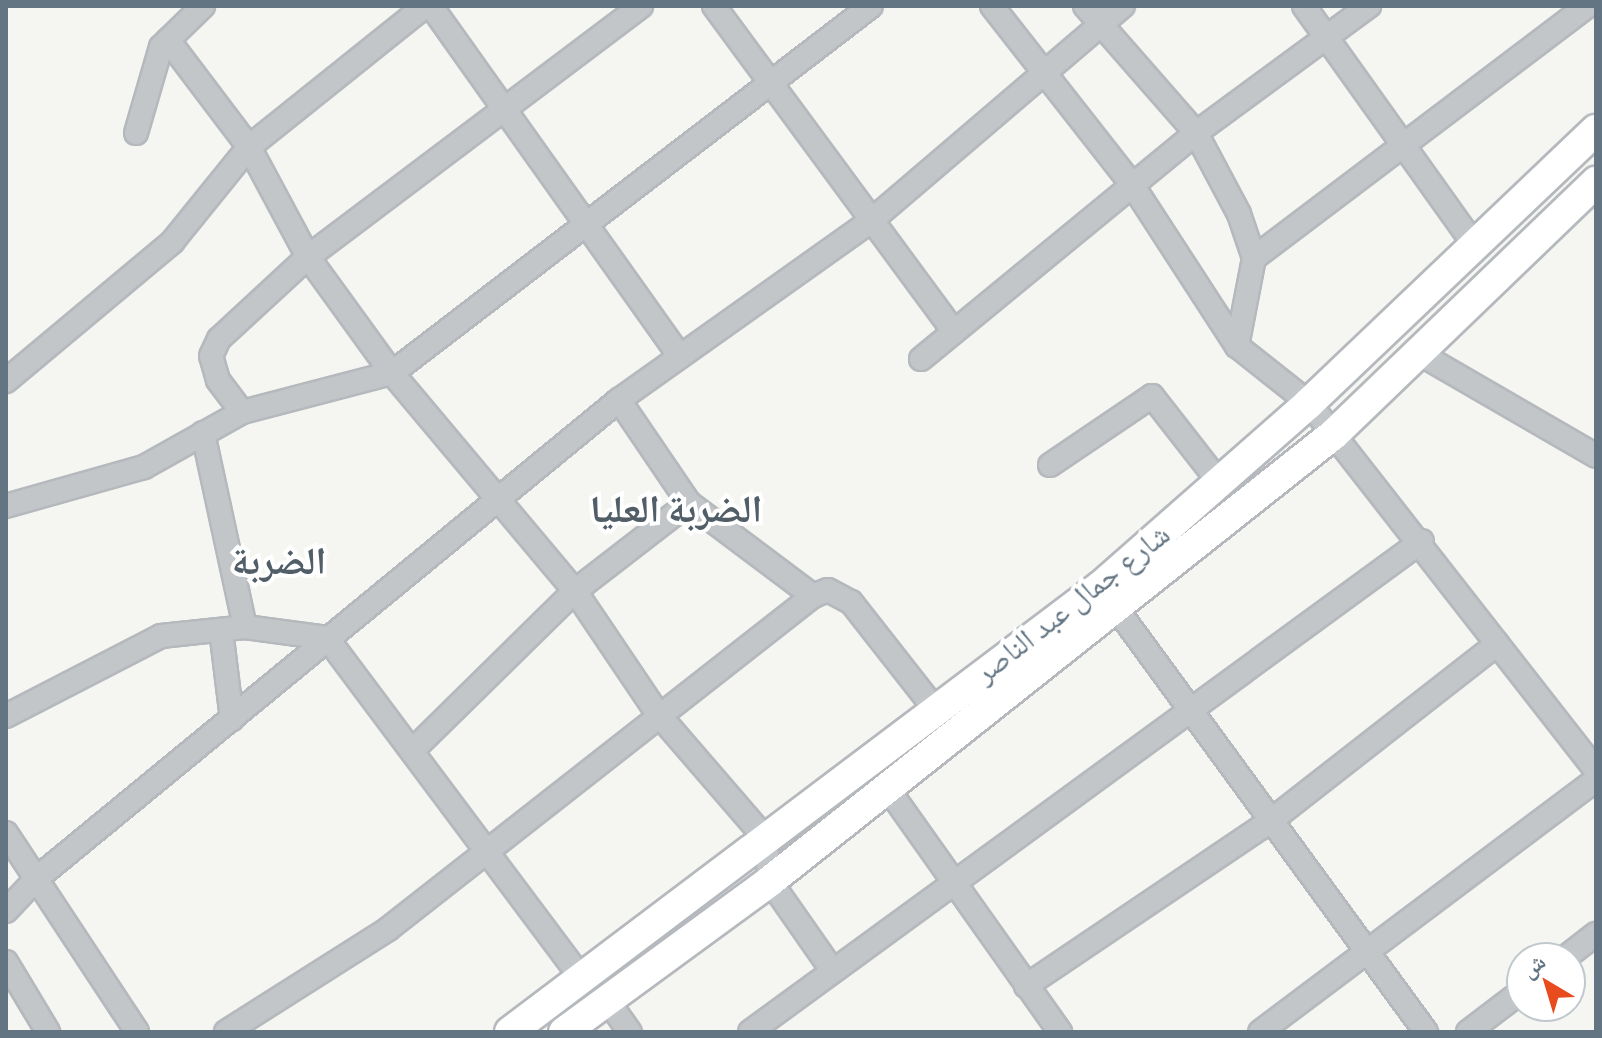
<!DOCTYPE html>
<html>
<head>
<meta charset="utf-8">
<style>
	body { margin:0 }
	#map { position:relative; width:1602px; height:1038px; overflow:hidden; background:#f5f5f1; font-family:"Exo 2","Noto Naskh Arabic",sans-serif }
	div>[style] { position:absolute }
	.roads { filter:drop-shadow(2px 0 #b5b9bd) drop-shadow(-2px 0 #b5b9bd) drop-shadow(0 2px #b5b9bd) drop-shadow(0 -2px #b5b9bd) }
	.minor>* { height:22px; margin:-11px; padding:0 11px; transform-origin:11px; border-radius:11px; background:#c2c6c9 }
	.major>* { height:30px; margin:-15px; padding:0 15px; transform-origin:15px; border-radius:15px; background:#fff }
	span { translate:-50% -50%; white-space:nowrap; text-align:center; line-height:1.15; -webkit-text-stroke:8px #fff; paint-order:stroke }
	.street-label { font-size:30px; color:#637583 }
	.district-label { font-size:38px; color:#515e68; font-weight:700 }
	.frame { position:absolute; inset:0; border:8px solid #637583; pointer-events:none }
	.north { position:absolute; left:1506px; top:942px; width:80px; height:80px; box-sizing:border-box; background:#fff; border:2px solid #c1c8cd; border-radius:50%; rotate:322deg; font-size:22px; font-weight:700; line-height:32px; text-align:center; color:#637583 }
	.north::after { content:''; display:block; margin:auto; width:28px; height:36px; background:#e74b1e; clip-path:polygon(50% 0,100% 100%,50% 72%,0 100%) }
</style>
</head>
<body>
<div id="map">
	<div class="roads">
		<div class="minor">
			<i style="left:431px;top:6px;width:428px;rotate:54.6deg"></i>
			<i style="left:714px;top:6px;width:404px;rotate:53.6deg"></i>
			<i style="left:992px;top:6px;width:229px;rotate:51.9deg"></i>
			<i style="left:1133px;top:186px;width:191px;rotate:57deg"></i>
			<i style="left:1237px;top:346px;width:92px;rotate:38.4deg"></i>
			<i style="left:1309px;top:403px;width:467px;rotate:52deg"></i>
			<i style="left:1085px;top:6px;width:169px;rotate:48.8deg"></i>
			<i style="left:1196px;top:133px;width:92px;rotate:62deg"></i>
			<i style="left:1239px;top:214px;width:46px;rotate:71.2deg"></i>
			<i style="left:1254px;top:258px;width:90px;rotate:100.9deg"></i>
			<i style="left:1304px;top:6px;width:291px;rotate:54.5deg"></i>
			<i style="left:168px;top:40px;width:134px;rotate:52.9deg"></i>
			<i style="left:249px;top:147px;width:125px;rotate:61.8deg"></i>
			<i style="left:308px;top:257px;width:143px;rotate:54.1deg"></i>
			<i style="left:392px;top:373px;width:285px;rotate:50deg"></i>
			<i style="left:575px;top:591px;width:148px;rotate:56deg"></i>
			<i style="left:658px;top:714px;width:164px;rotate:49.2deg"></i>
			<i style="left:765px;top:838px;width:43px;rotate:83.4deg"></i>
			<i style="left:770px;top:881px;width:105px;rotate:55.1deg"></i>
			<i style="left:136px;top:133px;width:90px;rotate:-73.8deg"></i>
			<i style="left:161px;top:47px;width:59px;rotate:-44.3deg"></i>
			<i style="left:1254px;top:258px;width:418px;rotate:-37.1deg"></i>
			<i style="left:1415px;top:351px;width:209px;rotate:30.1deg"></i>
			<i style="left:921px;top:359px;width:356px;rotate:-39.4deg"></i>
			<i style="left:1196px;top:133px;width:215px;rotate:-36.3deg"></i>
			<i style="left:6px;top:381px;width:217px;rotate:-39.9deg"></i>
			<i style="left:172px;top:242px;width:122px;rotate:-51deg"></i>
			<i style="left:249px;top:147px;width:226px;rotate:-38.7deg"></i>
			<i style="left:619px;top:400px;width:125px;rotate:55.8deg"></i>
			<i style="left:689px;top:503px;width:155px;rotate:36.9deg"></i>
			<i style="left:242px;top:412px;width:40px;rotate:-127deg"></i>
			<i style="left:218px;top:380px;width:25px;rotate:-106deg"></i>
			<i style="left:211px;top:356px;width:19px;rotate:-65deg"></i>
			<i style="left:219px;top:339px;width:121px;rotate:-42.7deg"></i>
			<i style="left:308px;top:257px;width:417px;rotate:-37deg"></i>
			<i style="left:203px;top:433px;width:198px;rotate:77.8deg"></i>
			<i style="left:1050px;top:465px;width:123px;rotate:-34.1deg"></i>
			<i style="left:1152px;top:396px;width:110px;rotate:52deg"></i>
			<i style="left:6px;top:506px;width:143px;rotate:-15.8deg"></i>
			<i style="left:144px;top:467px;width:112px;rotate:-29.3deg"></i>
			<i style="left:242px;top:412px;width:155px;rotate:-14.6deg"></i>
			<i style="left:392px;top:373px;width:603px;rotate:-37.46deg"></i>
			<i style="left:1116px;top:608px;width:525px;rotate:53.83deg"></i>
			<i style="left:221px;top:630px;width:90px;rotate:83deg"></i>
			<i style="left:6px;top:716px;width:174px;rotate:-27.3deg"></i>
			<i style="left:161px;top:636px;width:84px;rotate:-6.1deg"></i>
			<i style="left:245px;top:627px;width:83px;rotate:7.6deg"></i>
			<i style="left:327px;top:638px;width:429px;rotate:53.2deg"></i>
			<i style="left:412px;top:751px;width:228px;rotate:-44.5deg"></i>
			<i style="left:575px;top:591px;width:144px;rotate:-37.7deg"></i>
			<i style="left:888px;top:789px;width:298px;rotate:54.7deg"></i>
			<i style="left:6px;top:833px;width:238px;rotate:56.6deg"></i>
			<i style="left:6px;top:911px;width:44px;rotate:-46.8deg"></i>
			<i style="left:36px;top:879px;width:755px;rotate:-39.41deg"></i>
			<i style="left:619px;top:400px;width:310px;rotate:-35.4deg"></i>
			<i style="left:872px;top:220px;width:330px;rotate:-40.5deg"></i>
			<i style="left:1565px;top:958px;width:39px;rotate:-38deg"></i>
			<i style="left:6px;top:962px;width:82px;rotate:59deg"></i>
			<i style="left:1026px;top:986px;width:292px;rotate:-34deg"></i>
			<i style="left:1268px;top:823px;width:291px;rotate:-38deg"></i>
			<i style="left:608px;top:1001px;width:38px;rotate:55deg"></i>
			<i style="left:226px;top:1032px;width:192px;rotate:-32.4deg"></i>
			<i style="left:388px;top:929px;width:540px;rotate:-38.08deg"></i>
			<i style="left:813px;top:596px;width:16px;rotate:-22deg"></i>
			<i style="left:828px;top:590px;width:26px;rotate:28deg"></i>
			<i style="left:851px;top:602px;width:135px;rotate:51.9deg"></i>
			<i style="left:750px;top:1032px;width:832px;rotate:-36.15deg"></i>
			<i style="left:1260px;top:1032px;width:420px;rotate:-36.9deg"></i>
			<i style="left:1468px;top:1032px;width:68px;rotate:-37.2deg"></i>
		</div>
		<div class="major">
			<i style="left:510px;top:1032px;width:740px;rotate:-37.04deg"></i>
			<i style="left:1101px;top:586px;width:277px;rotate:-41.3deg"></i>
			<i style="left:1309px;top:403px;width:396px;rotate:-43.6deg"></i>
			<i style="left:564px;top:1032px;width:255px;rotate:-36.2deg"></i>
			<i style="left:770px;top:881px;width:720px;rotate:-38.4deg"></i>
			<i style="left:1334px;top:434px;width:364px;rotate:-43.9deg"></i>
		</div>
	</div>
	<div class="street-label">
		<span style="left:1071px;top:602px;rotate:-38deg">شارع جمال عبد الناصر</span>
	</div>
	<div class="district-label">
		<span style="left:676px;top:508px">الضربة العليا</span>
		<span style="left:279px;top:560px">الضربة</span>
	</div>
	<div class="frame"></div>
	<div class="north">ش</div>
</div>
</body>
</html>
